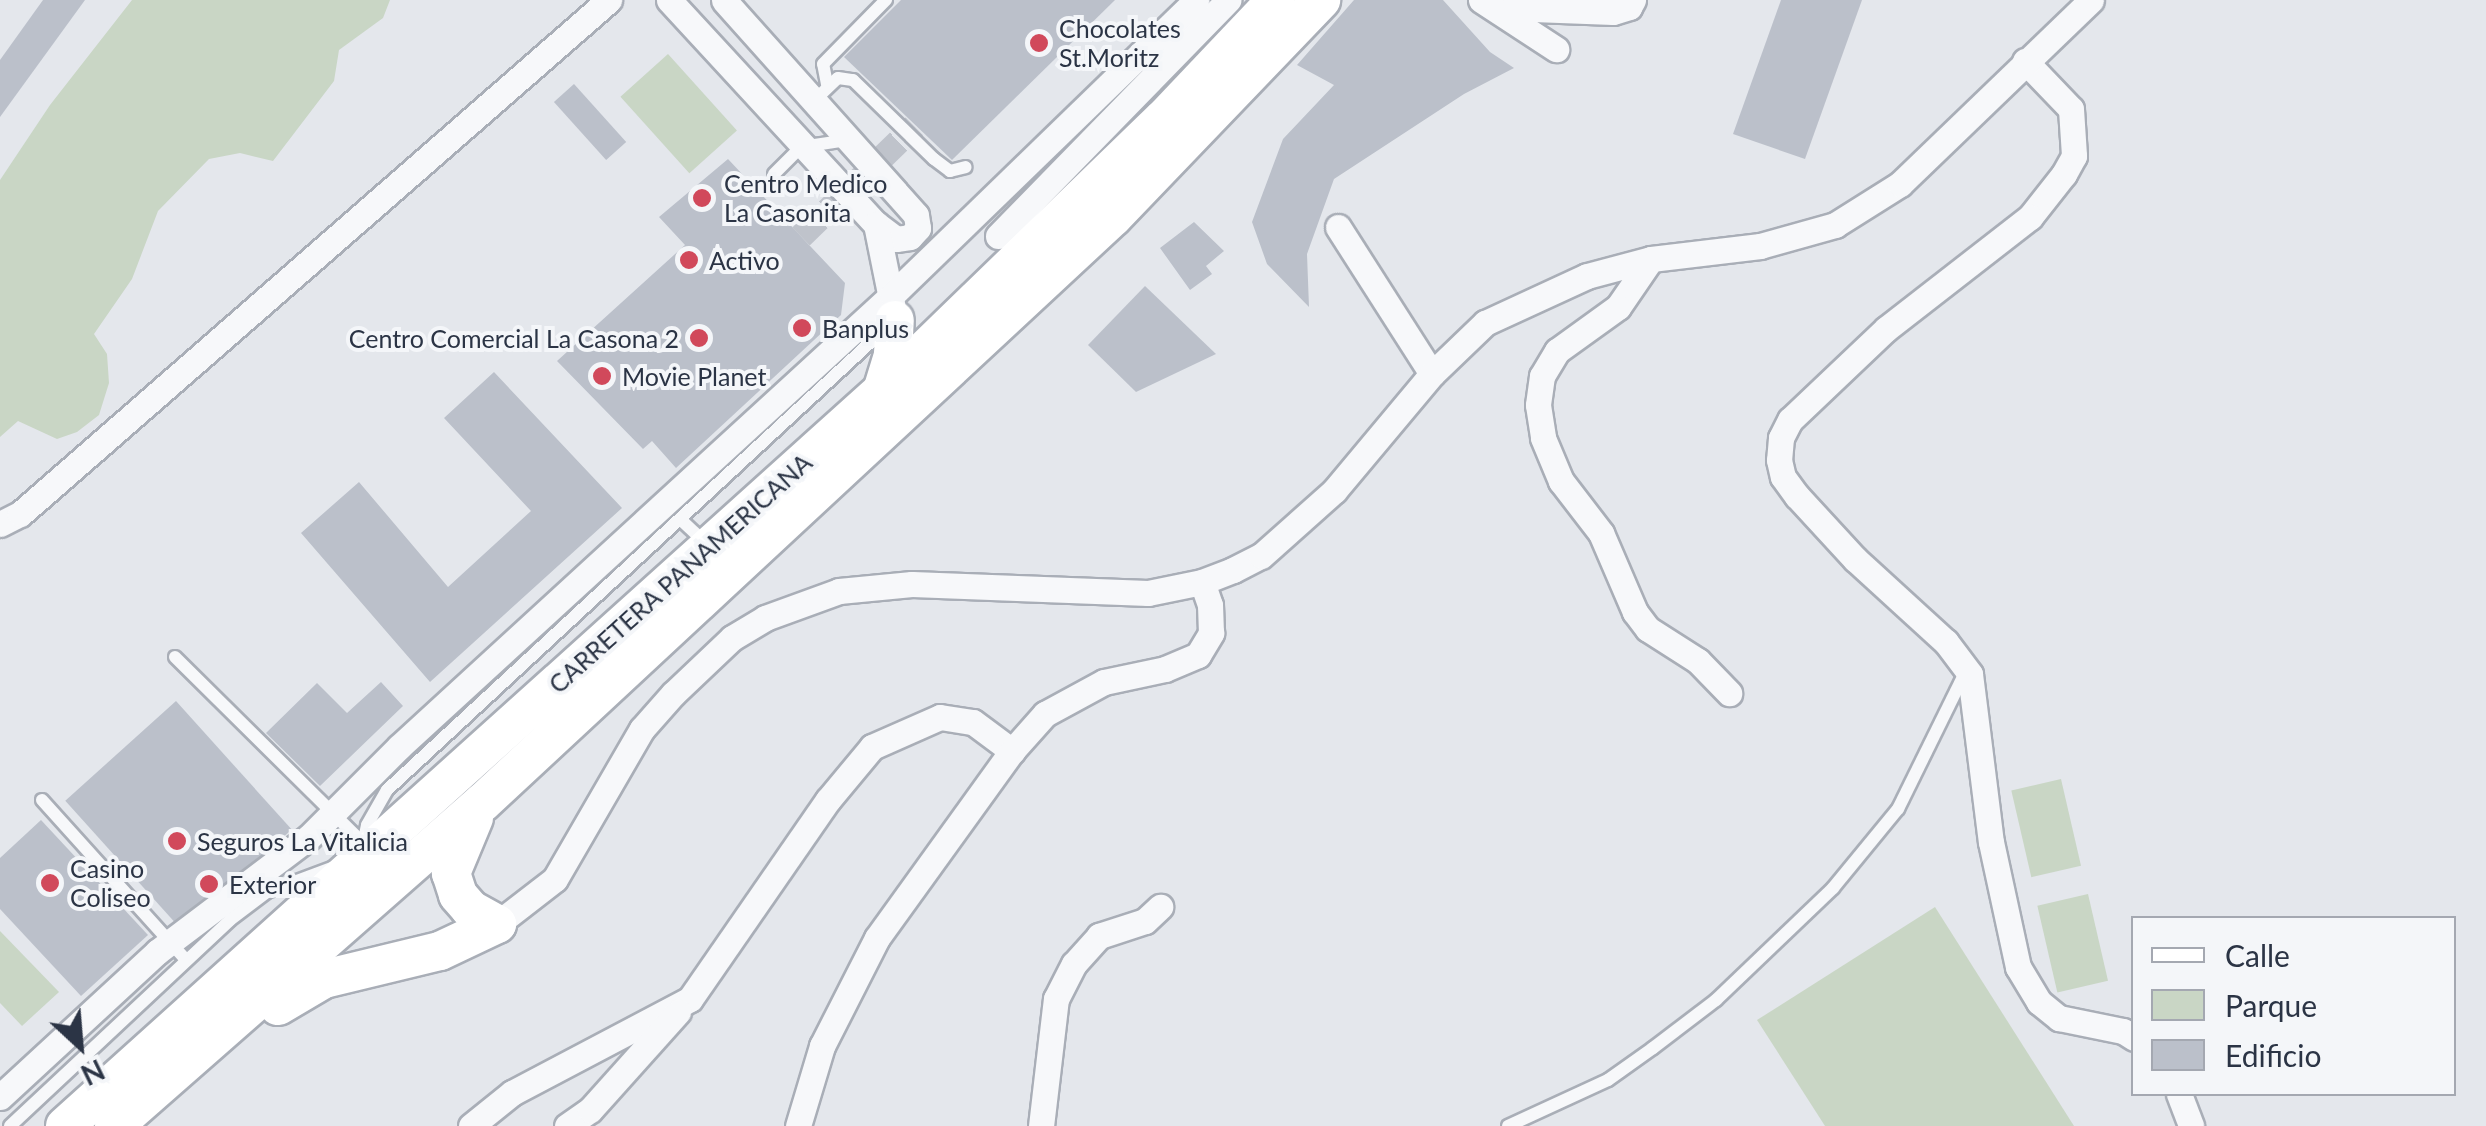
<!DOCTYPE html>
<html>
<head>
<meta charset="utf-8">
<style>
	body { margin:0 }
	#map { position:relative; width:2486px; height:1126px; overflow:hidden; background:#e4e7ec; font-family:Lato,sans-serif }
	div>[style] { position:absolute }
	.green>* { inset:0; background:#c9d6c5; transform-origin:0 0 }
	.building>* { inset:0; background:#bbc0ca; transform-origin:0 0 }
	.street-tunnel>* { height:25px; margin-top:-12.5px; transform-origin:0; background:repeating-linear-gradient(90deg,#bfc3cb 0 25px,transparent 0 37px) }
	.roads { filter:drop-shadow(2px 0 #a9aeb7) drop-shadow(-2px 0 #a9aeb7) drop-shadow(0 2px #a9aeb7) drop-shadow(0 -2px #a9aeb7) }
	.lane>* { height:12px; margin:-6px; padding:0 6px; transform-origin:6px; border-radius:6px; background:#f7f8fa }
	.street>* { height:25px; margin:-12.5px; padding:0 12.5px; transform-origin:12.5px; border-radius:12.5px; background:#f7f8fa }
	.primary>* { height:38px; margin:-19px; padding:0 19px; transform-origin:19px; border-radius:19px; background:#fff }
	.dots>* { width:28px; height:28px; translate:-50% -50%; box-sizing:border-box; border:5px solid #f4f6f9; border-radius:50% }
	span { translate:-50% -50%; white-space:nowrap; text-align:center; line-height:1.15; -webkit-text-stroke:8px #f4f6f9; paint-order:stroke }
	.poi-label { font-size:25px; color:#2b3445 }
	.left { translate:0 -50%; text-align:left }
	.right { translate:-100% -50%; text-align:right }
	.street-label { font-size:25px; color:#2b3445 }
	.legend { position:absolute; left:2131px; top:916px; width:325px; height:180px; box-sizing:border-box; background:#f4f6f9; border:2px solid #a4a8b1; margin:0; padding:12px 18px; list-style:none; font-size:30px; color:#2b3445 }
	.legend li { display:flex; align-items:center; gap:20px; height:50px }
	.legend b { width:50px; border:2px solid #a4a8b1 }
	.north { position:absolute; left:30px; top:996px; width:100px; height:100px; -webkit-text-stroke:8px #f4f6f9; paint-order:stroke; rotate:154deg; font-size:28px; font-weight:700; line-height:40px; text-align:center; color:#2b3445 }
	.north::after { content:''; display:block; margin:auto; width:35px; height:45px; background:#2b3445; clip-path:polygon(50% 0,100% 100%,50% 72%,0 100%) }
</style>
</head>
<body>
<div id="map">
	<div class="green">
		<i style="clip-path:polygon(132px 0,390px 0,383px 18px,339px 50px,334px 81px,273px 161px,240px 153px,209px 159px,158px 211px,132px 279px,94px 334px,107px 354px,109px 383px,99px 415px,77px 432px,57px 439px,18px 421px,0 437px,0 180px,50px 105px)"></i>
		<i style="left:668px;top:54px;width:103px;height:64px;rotate:48deg"></i>
		<i style="left:2061px;top:779px;width:89px;height:51px;rotate:77deg"></i>
		<i style="left:2088px;top:894px;width:89px;height:52px;rotate:77deg"></i>
		<i style="clip-path:polygon(1935px 907px,2074px 1126px,1825px 1126px,1757px 1020px)"></i>
		<i style="clip-path:polygon(0 931px,59px 992px,22px 1026px,0 1003px)"></i>
	</div>
	<div class="building">
		<i style="clip-path:polygon(43px 0,85px 0,0 117px,0 60px)"></i>
		<i style="clip-path:polygon(901px 0,1115px 0,952px 160px,844px 57px)"></i>
		<i style="clip-path:polygon(1354px 0,1443px 0,1490px 52px,1514px 68px,1464px 94px,1334px 179px,1307px 254px,1309px 307px,1267px 264px,1252px 222px,1283px 139px,1334px 85px,1297px 65px)"></i>
		<i style="clip-path:polygon(1781px 0,1862px 0,1805px 159px,1733px 134px)"></i>
		<i style="left:574px;top:84px;width:78px;height:27px;rotate:48deg"></i>
		<i style="clip-path:polygon(728px 159px,845px 283px,841px 315px,676px 468px,652px 441px,643px 449px,557px 361px,685px 245px,659px 217px)"></i>
		<i style="clip-path:polygon(1194px 222px,1224px 251px,1206px 266px,1212px 274px,1190px 290px,1160px 248px)"></i>
		<i style="clip-path:polygon(1145px 286px,1216px 354px,1136px 392px,1088px 345px)"></i>
		<i style="clip-path:polygon(494px 372px,622px 508px,430px 682px,301px 533px,359px 482px,448px 587px,531px 511px,444px 418px)"></i>
		<i style="clip-path:polygon(381px 682px,403px 706px,320px 786px,266px 733px,317px 683px,347px 713px)"></i>
		<i style="left:176px;top:701px;width:173px;height:149px;rotate:48deg"></i>
		<i style="clip-path:polygon(41px 820px,148px 935px,81px 996px,0 909px,0 858px)"></i>
	</div>
	<div class="street-tunnel">
		<i style="left:801px;top:236px;width:158px;rotate:-44.2deg"></i>
	</div>
	<div class="roads">
		<div class="lane">
			<i style="left:827px;top:84px;width:20px;rotate:-101deg"></i>
			<i style="left:823px;top:64px;width:90px;rotate:-45.5deg"></i>
			<i style="left:816px;top:99px;width:30px;rotate:-44deg"></i>
			<i style="left:838px;top:78px;width:15px;rotate:8deg"></i>
			<i style="left:853px;top:80px;width:113px;rotate:44.3deg"></i>
			<i style="left:934px;top:159px;width:20px;rotate:37deg"></i>
			<i style="left:950px;top:171px;width:16px;rotate:-14deg"></i>
			<i style="left:774px;top:174px;width:38px;rotate:-45deg"></i>
			<i style="left:801px;top:147px;width:48px;rotate:-8.5deg"></i>
			<i style="left:680px;top:519px;width:37px;rotate:43deg"></i>
			<i style="left:175px;top:657px;width:267px;rotate:44.7deg"></i>
			<i style="left:42px;top:800px;width:214px;rotate:48deg"></i>
			<i style="left:363px;top:844px;width:19px;rotate:-78deg"></i>
			<i style="left:367px;top:825px;width:40px;rotate:-60.3deg"></i>
			<i style="left:387px;top:790px;width:680px;rotate:-42.8deg"></i>
			<i style="left:10px;top:1126px;width:301px;rotate:-43.1deg"></i>
			<i style="left:230px;top:920px;width:46px;rotate:-37.1deg"></i>
			<i style="left:267px;top:892px;width:75px;rotate:-20.4deg"></i>
			<i style="left:1508px;top:1126px;width:110px;rotate:-24.7deg"></i>
			<i style="left:1608px;top:1080px;width:55px;rotate:-35.4deg"></i>
			<i style="left:1653px;top:1048px;width:79px;rotate:-37.3deg"></i>
			<i style="left:1716px;top:1000px;width:162px;rotate:-43.7deg"></i>
			<i style="left:1833px;top:888px;width:102px;rotate:-50.6deg"></i>
			<i style="left:1898px;top:809px;width:154px;rotate:-63.8deg"></i>
		</div>
		<div class="street">
			<i style="left:669px;top:0;width:305px;rotate:47.3deg"></i>
			<i style="left:876px;top:224px;width:25px;rotate:37deg"></i>
			<i style="left:896px;top:239px;width:14px;rotate:-8deg"></i>
			<i style="left:910px;top:237px;width:12px;rotate:-48deg"></i>
			<i style="left:918px;top:228px;width:13px;rotate:-99deg"></i>
			<i style="left:916px;top:215px;width:288px;rotate:-131.8deg"></i>
			<i style="left:1481px;top:0;width:90px;rotate:33.2deg"></i>
			<i style="left:1515px;top:0;width:20px;rotate:27deg"></i>
			<i style="left:1533px;top:9px;width:80px;rotate:2.1deg"></i>
			<i style="left:1613px;top:12px;width:17px;rotate:-17deg"></i>
			<i style="left:1629px;top:7px;width:8px;rotate:-60deg"></i>
			<i style="left:2025px;top:61px;width:66px;rotate:46.2deg"></i>
			<i style="left:2071px;top:109px;width:47px;rotate:86.3deg"></i>
			<i style="left:2074px;top:156px;width:21px;rotate:119deg"></i>
			<i style="left:2064px;top:174px;width:55px;rotate:128.3deg"></i>
			<i style="left:2030px;top:217px;width:182px;rotate:142.1deg"></i>
			<i style="left:1886px;top:329px;width:132px;rotate:136.5deg"></i>
			<i style="left:1790px;top:420px;width:20px;rotate:117deg"></i>
			<i style="left:1781px;top:438px;width:22px;rotate:95deg"></i>
			<i style="left:1779px;top:460px;width:17px;rotate:77deg"></i>
			<i style="left:1783px;top:477px;width:24px;rotate:54deg"></i>
			<i style="left:1797px;top:496px;width:86px;rotate:47.4deg"></i>
			<i style="left:1855px;top:559px;width:123px;rotate:42.4deg"></i>
			<i style="left:1946px;top:642px;width:40px;rotate:53deg"></i>
			<i style="left:1970px;top:674px;width:169px;rotate:82.9deg"></i>
			<i style="left:1991px;top:842px;width:128px;rotate:77.8deg"></i>
			<i style="left:2018px;top:967px;width:41px;rotate:59deg"></i>
			<i style="left:2039px;top:1002px;width:26px;rotate:39deg"></i>
			<i style="left:2059px;top:1018px;width:65px;rotate:11.5deg"></i>
			<i style="left:2123px;top:1031px;width:13px;rotate:32deg"></i>
			<i style="left:876px;top:224px;width:86px;rotate:78.6deg"></i>
			<i style="left:1338px;top:227px;width:174px;rotate:57.4deg"></i>
			<i style="left:998px;top:236px;width:330px;rotate:-45.7deg"></i>
			<i style="left:1651px;top:259px;width:58px;rotate:124.5deg"></i>
			<i style="left:1618px;top:307px;width:75px;rotate:144.2deg"></i>
			<i style="left:1557px;top:351px;width:29px;rotate:121deg"></i>
			<i style="left:1542px;top:376px;width:29px;rotate:98deg"></i>
			<i style="left:1538px;top:405px;width:33px;rotate:81deg"></i>
			<i style="left:1543px;top:438px;width:47px;rotate:67.3deg"></i>
			<i style="left:1561px;top:481px;width:66px;rotate:52.4deg"></i>
			<i style="left:1601px;top:533px;width:86px;rotate:66.7deg"></i>
			<i style="left:1635px;top:612px;width:21px;rotate:53deg"></i>
			<i style="left:1648px;top:629px;width:59px;rotate:32.6deg"></i>
			<i style="left:1698px;top:661px;width:45px;rotate:45.9deg"></i>
			<i style="left:0;top:524px;width:22px;rotate:-27deg"></i>
			<i style="left:20px;top:514px;width:782px;rotate:-41.11deg"></i>
			<i style="left:497px;top:924px;width:73px;rotate:-37.8deg"></i>
			<i style="left:555px;top:879px;width:173px;rotate:-59.9deg"></i>
			<i style="left:642px;top:729px;width:47px;rotate:-48.5deg"></i>
			<i style="left:673px;top:694px;width:81px;rotate:-43.5deg"></i>
			<i style="left:732px;top:638px;width:39px;rotate:-31deg"></i>
			<i style="left:765px;top:618px;width:79px;rotate:-20deg"></i>
			<i style="left:839px;top:591px;width:73px;rotate:-5.5deg"></i>
			<i style="left:912px;top:584px;width:236px;rotate:2.2deg"></i>
			<i style="left:1148px;top:593px;width:55px;rotate:-11.5deg"></i>
			<i style="left:1202px;top:582px;width:33px;rotate:-21deg"></i>
			<i style="left:1233px;top:570px;width:31px;rotate:-27deg"></i>
			<i style="left:1261px;top:556px;width:98px;rotate:-41.7deg"></i>
			<i style="left:1334px;top:491px;width:153px;rotate:-50.1deg"></i>
			<i style="left:1432px;top:374px;width:74px;rotate:-43.9deg"></i>
			<i style="left:1485px;top:323px;width:112px;rotate:-24.7deg"></i>
			<i style="left:1587px;top:276px;width:66px;rotate:-14.9deg"></i>
			<i style="left:1651px;top:259px;width:110px;rotate:-6.8deg"></i>
			<i style="left:1760px;top:246px;width:78px;rotate:-15.6deg"></i>
			<i style="left:1835px;top:225px;width:77px;rotate:-32.2deg"></i>
			<i style="left:1900px;top:184px;width:265px;rotate:-43.9deg"></i>
			<i style="left:2179px;top:1094px;width:34px;rotate:69deg"></i>
			<i style="left:0;top:1097px;width:214px;rotate:-42.7deg"></i>
			<i style="left:157px;top:952px;width:191px;rotate:-37.1deg"></i>
			<i style="left:309px;top:837px;width:127px;rotate:-45deg"></i>
			<i style="left:399px;top:747px;width:669px;rotate:-42.52deg"></i>
			<i style="left:892px;top:295px;width:424px;rotate:-44.1deg"></i>
			<i style="left:471px;top:1126px;width:53px;rotate:-38.8deg"></i>
			<i style="left:512px;top:1093px;width:201px;rotate:-27.8deg"></i>
			<i style="left:690px;top:999px;width:242px;rotate:-55.3deg"></i>
			<i style="left:828px;top:800px;width:69px;rotate:-50.3deg"></i>
			<i style="left:872px;top:747px;width:74px;rotate:-23.8deg"></i>
			<i style="left:940px;top:717px;width:33px;rotate:9deg"></i>
			<i style="left:973px;top:722px;width:49px;rotate:36.6deg"></i>
			<i style="left:567px;top:1126px;width:28px;rotate:-35deg"></i>
			<i style="left:590px;top:1110px;width:132px;rotate:-48.1deg"></i>
			<i style="left:798px;top:1126px;width:84px;rotate:-73.3deg"></i>
			<i style="left:822px;top:1046px;width:121px;rotate:-63deg"></i>
			<i style="left:877px;top:938px;width:231px;rotate:-54.2deg"></i>
			<i style="left:1012px;top:751px;width:50px;rotate:-48.3deg"></i>
			<i style="left:1045px;top:714px;width:67px;rotate:-28.5deg"></i>
			<i style="left:1104px;top:682px;width:62px;rotate:-12deg"></i>
			<i style="left:1165px;top:669px;width:36px;rotate:-23deg"></i>
			<i style="left:1198px;top:655px;width:26px;rotate:-59deg"></i>
			<i style="left:1211px;top:633px;width:28px;rotate:-92deg"></i>
			<i style="left:1210px;top:605px;width:24px;rotate:-109deg"></i>
			<i style="left:1041px;top:1126px;width:128px;rotate:-83.3deg"></i>
			<i style="left:1056px;top:999px;width:39px;rotate:-63deg"></i>
			<i style="left:1074px;top:964px;width:38px;rotate:-48deg"></i>
			<i style="left:1099px;top:936px;width:48px;rotate:-18.1deg"></i>
			<i style="left:1145px;top:921px;width:21px;rotate:-43deg"></i>
		</div>
		<div class="primary">
			<i style="left:882px;top:391px;width:39px;rotate:-73deg"></i>
			<i style="left:893px;top:354px;width:34px;rotate:-87deg"></i>
			<i style="left:474px;top:818px;width:60px;rotate:112.7deg"></i>
			<i style="left:451px;top:873px;width:23px;rotate:72deg"></i>
			<i style="left:458px;top:895px;width:18px;rotate:49deg"></i>
			<i style="left:470px;top:909px;width:31px;rotate:29deg"></i>
			<i style="left:278px;top:1006px;width:53px;rotate:-30.4deg"></i>
			<i style="left:324px;top:979px;width:119px;rotate:-13.6deg"></i>
			<i style="left:440px;top:951px;width:63px;rotate:-25.3deg"></i>
			<i style="left:65px;top:1126px;width:1099px;rotate:-41.98deg"></i>
			<i style="left:882px;top:391px;width:391px;rotate:-44.1deg"></i>
			<i style="left:1163px;top:119px;width:164px;rotate:-46.5deg"></i>
			<i style="left:114px;top:1126px;width:490px;rotate:-41.3deg"></i>
			<i style="left:482px;top:803px;width:861px;rotate:-42.88deg"></i>
			<i style="left:1113px;top:217px;width:301px;rotate:-46.2deg"></i>
		</div>
	</div>
	<div class="dots">
		<i style="left:1039px;top:43px;background:#d1495b"></i>
		<i style="left:702px;top:198px;background:#d1495b"></i>
		<i style="left:689px;top:260px;background:#d1495b"></i>
		<i style="left:802px;top:328px;background:#d1495b"></i>
		<i style="left:699px;top:338px;background:#d1495b"></i>
		<i style="left:602px;top:376px;background:#d1495b"></i>
		<i style="left:177px;top:841px;background:#d1495b"></i>
		<i style="left:50px;top:883px;background:#d1495b"></i>
		<i style="left:209px;top:884px;background:#d1495b"></i>
	</div>
	<div class="poi-label">
		<span class="left" style="left:1059px;top:43px">Chocolates<br>St.Moritz</span>
		<span class="left" style="left:724px;top:198px">Centro Medico<br>La Casonita</span>
		<span class="left" style="left:709px;top:260px">Activo</span>
		<span class="left" style="left:822px;top:328px">Banplus</span>
		<span class="right" style="left:679px;top:338px">Centro Comercial La Casona 2</span>
		<span class="left" style="left:622px;top:376px">Movie Planet</span>
		<span class="left" style="left:197px;top:841px">Seguros La Vitalicia</span>
		<span class="left" style="left:70px;top:883px">Casino<br>Coliseo</span>
		<span class="left" style="left:229px;top:884px">Exterior</span>
	</div>
	<div class="street-label">
		<span style="left:680px;top:573px;rotate:-42deg">CARRETERA PANAMERICANA</span>
	</div>
	<ul class="legend">
	<li><b style="height:12px;background:#fff"></b>Calle</li>
	<li><b style="height:28px;background:#c9d6c5"></b>Parque</li>
	<li><b style="height:28px;background:#bbc0ca"></b>Edificio</li>
	</ul>
	<div class="north">N</div>
</div>
</body>
</html>
